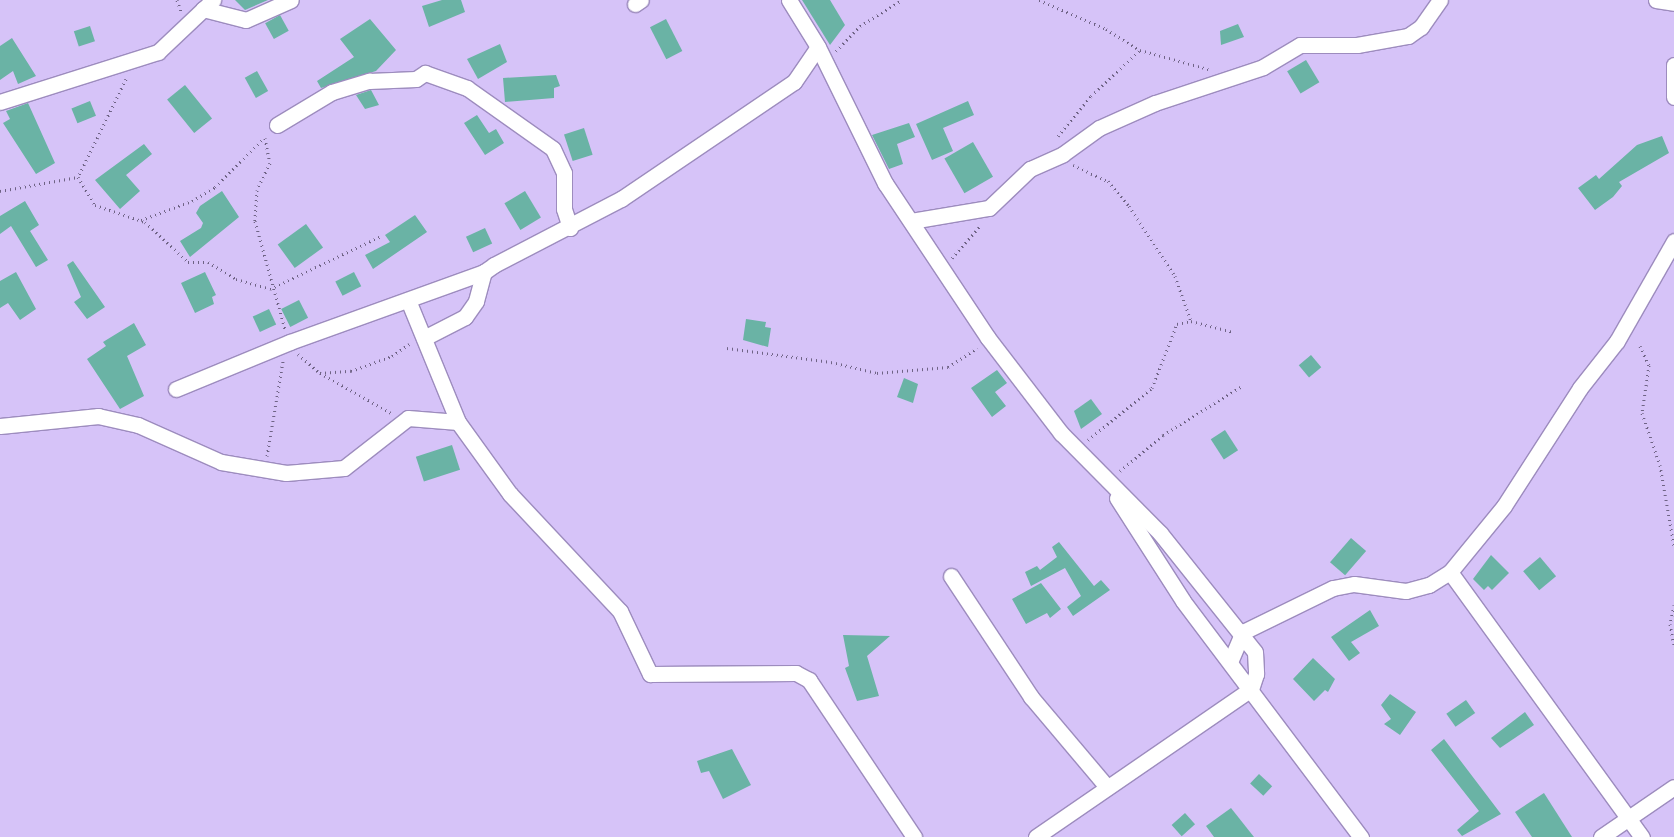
<!DOCTYPE html>
<html>
<head>
<meta charset="utf-8">
<style>
	body { margin:0 }
	#map { position:relative; width:1674px; height:837px; overflow:hidden; background:#d6c3f8; font-family:Literata,serif }
	div>[style] { position:absolute }
	.building>* { inset:0; background:#6ab3a5; transform-origin:0 0 }
	.path>* { height:3px; margin-top:-1.5px; transform-origin:0; background:repeating-linear-gradient(90deg,#6f6385 0 1px,transparent 0 5px) }
	.roads { filter:drop-shadow(1px 0 #9d8cbe) drop-shadow(-1px 0 #9d8cbe) drop-shadow(0 1px #9d8cbe) drop-shadow(0 -1px #9d8cbe) }
	.minor>* { height:15px; margin:-7.5px; padding:0 7.5px; transform-origin:7.5px; border-radius:7.5px; background:#fff }
	span { translate:-50% -50%; white-space:nowrap; text-align:center; line-height:1.15; -webkit-text-stroke:4.5px #f1ebfc; paint-order:stroke }
</style>
</head>
<body>
<div id="map">
	<div class="building">
		<i style="clip-path:polygon(235px 0,268px 0,245px 10px)"></i>
		<i style="clip-path:polygon(442px 0,461px 0,465px 12px,429px 27px,422px 6px)"></i>
		<i style="clip-path:polygon(802px 0,830px 0,845px 25px,830px 45px)"></i>
		<i style="left:280px;top:15px;width:18px;height:17px;rotate:61deg"></i>
		<i style="clip-path:polygon(370px 19px,396px 50px,376px 71px,321px 88px,317px 81px,354px 57px,340px 39px)"></i>
		<i style="left:666px;top:19px;width:36px;height:18px;rotate:63deg"></i>
		<i style="clip-path:polygon(1238px 24px,1244px 37px,1221px 45px,1220px 31px)"></i>
		<i style="left:90px;top:26px;width:16px;height:17px;rotate:72deg"></i>
		<i style="clip-path:polygon(12px 38px,36px 76px,18px 84px,13px 71px,0 80px,0 46px)"></i>
		<i style="clip-path:polygon(500px 44px,507px 62px,478px 79px,467px 59px)"></i>
		<i style="left:1306px;top:60px;width:26px;height:22px;rotate:59deg"></i>
		<i style="left:257px;top:71px;width:23px;height:14px;rotate:61deg"></i>
		<i style="clip-path:polygon(556px 75px,560px 86px,554px 88px,554px 98px,505px 102px,503px 78px)"></i>
		<i style="left:185px;top:85px;width:43px;height:23px;rotate:51deg"></i>
		<i style="clip-path:polygon(371px 90px,379px 105px,365px 109px,356px 95px)"></i>
		<i style="left:90px;top:101px;width:16px;height:20px;rotate:68deg"></i>
		<i style="clip-path:polygon(968px 101px,974px 115px,943px 128px,953px 151px,932px 160px,916px 124px)"></i>
		<i style="clip-path:polygon(28px 103px,55px 163px,36px 174px,3px 123px,10px 119px,6px 111px)"></i>
		<i style="clip-path:polygon(477px 115px,489px 133px,496px 129px,504px 143px,485px 155px,464px 123px)"></i>
		<i style="clip-path:polygon(909px 123px,915px 137px,897px 144px,903px 164px,889px 169px,872px 135px)"></i>
		<i style="left:584px;top:128px;width:28px;height:21px;rotate:72deg"></i>
		<i style="clip-path:polygon(1662px 136px,1669px 153px,1619px 182px,1622px 186px,1613px 197px,1595px 210px,1578px 188px,1596px 175px,1599px 179px,1637px 145px)"></i>
		<i style="left:973px;top:142px;width:40px;height:33px;rotate:60deg"></i>
		<i style="clip-path:polygon(144px 144px,152px 154px,126px 175px,140px 191px,120px 209px,95px 180px)"></i>
		<i style="clip-path:polygon(222px 191px,239px 217px,190px 257px,180px 241px,201px 228px,203px 223px,196px 213px,200px 206px)"></i>
		<i style="left:525px;top:191px;width:31px;height:24px;rotate:59deg"></i>
		<i style="clip-path:polygon(25px 201px,39px 225px,30px 231px,48px 260px,36px 267px,11px 226px,0 234px,0 216px)"></i>
		<i style="clip-path:polygon(415px 215px,427px 232px,373px 269px,365px 255px,390px 242px,385px 235px)"></i>
		<i style="left:306px;top:224px;width:29px;height:35px;rotate:54deg"></i>
		<i style="left:485px;top:228px;width:17px;height:21px;rotate:65deg"></i>
		<i style="clip-path:polygon(73px 261px,105px 307px,87px 319px,74px 302px,81px 297px,67px 265px)"></i>
		<i style="clip-path:polygon(16px 272px,36px 309px,20px 320px,8px 303px,0 308px,0 281px)"></i>
		<i style="clip-path:polygon(205px 272px,216px 295px,212px 297px,214px 304px,195px 313px,181px 283px)"></i>
		<i style="left:354px;top:272px;width:16px;height:21px;rotate:63deg"></i>
		<i style="left:299px;top:300px;width:20px;height:20px;rotate:63deg"></i>
		<i style="left:269px;top:309px;width:17px;height:18px;rotate:65deg"></i>
		<i style="clip-path:polygon(746px 319px,766px 322px,765px 327px,771px 328px,768px 347px,743px 340px)"></i>
		<i style="clip-path:polygon(134px 323px,146px 345px,127px 356px,144px 396px,120px 409px,87px 359px,106px 346px,103px 342px)"></i>
		<i style="left:1311px;top:355px;width:16px;height:16px;rotate:50deg"></i>
		<i style="clip-path:polygon(997px 370px,1007px 383px,995px 392px,1006px 406px,992px 417px,971px 388px)"></i>
		<i style="clip-path:polygon(904px 378px,918px 384px,913px 403px,897px 397px)"></i>
		<i style="clip-path:polygon(1091px 399px,1102px 414px,1081px 429px,1074px 411px)"></i>
		<i style="left:1225px;top:430px;width:24px;height:17px;rotate:57deg"></i>
		<i style="left:452px;top:445px;width:26px;height:38px;rotate:72deg"></i>
		<i style="left:1351px;top:538px;width:20px;height:32px;rotate:41deg"></i>
		<i style="clip-path:polygon(1059px 542px,1094px 586px,1101px 580px,1110px 590px,1073px 616px,1067px 607px,1081px 596px,1065px 568px,1031px 586px,1025px 572px,1037px 566px,1040px 570px,1057px 557px,1052px 547px)"></i>
		<i style="clip-path:polygon(1491px 555px,1509px 573px,1492px 590px,1488px 586px,1484px 590px,1473px 579px)"></i>
		<i style="left:1540px;top:557px;width:25px;height:22px;rotate:50deg"></i>
		<i style="clip-path:polygon(1041px 583px,1061px 609px,1050px 618px,1047px 613px,1026px 624px,1012px 599px)"></i>
		<i style="clip-path:polygon(1370px 610px,1379px 626px,1351px 642px,1360px 653px,1349px 661px,1331px 637px)"></i>
		<i style="clip-path:polygon(843px 635px,890px 636px,867px 656px,879px 696px,857px 701px,845px 668px,849px 666px)"></i>
		<i style="clip-path:polygon(1313px 658px,1335px 679px,1328px 692px,1325px 690px,1314px 701px,1293px 679px)"></i>
		<i style="clip-path:polygon(1390px 694px,1416px 712px,1400px 735px,1384px 724px,1391px 719px,1381px 705px)"></i>
		<i style="left:1466px;top:700px;width:16px;height:24px;rotate:55deg"></i>
		<i style="clip-path:polygon(1525px 712px,1534px 725px,1500px 748px,1491px 738px)"></i>
		<i style="clip-path:polygon(1444px 739px,1501px 814px,1462px 836px,1457px 830px,1479px 811px,1431px 750px)"></i>
		<i style="clip-path:polygon(732px 749px,751px 785px,723px 799px,709px 771px,701px 773px,697px 761px)"></i>
		<i style="left:1259px;top:774px;width:18px;height:13px;rotate:43deg"></i>
		<i style="clip-path:polygon(1544px 793px,1572px 837px,1532px 837px,1515px 812px)"></i>
		<i style="clip-path:polygon(1231px 808px,1254px 837px,1214px 837px,1206px 826px)"></i>
		<i style="left:1185px;top:813px;width:15px;height:18px;rotate:48deg"></i>
	</div>
	<div class="path">
		<i style="left:177px;top:0;width:12px;rotate:70deg"></i>
		<i style="left:1039px;top:0;width:73px;rotate:23.4deg"></i>
		<i style="left:1106px;top:29px;width:40px;rotate:32deg"></i>
		<i style="left:1140px;top:50px;width:71px;rotate:15.6deg"></i>
		<i style="left:836px;top:51px;width:35px;rotate:-46deg"></i>
		<i style="left:860px;top:26px;width:49px;rotate:-31.8deg"></i>
		<i style="left:126px;top:79px;width:109px;rotate:116.1deg"></i>
		<i style="left:78px;top:177px;width:33px;rotate:59deg"></i>
		<i style="left:95px;top:205px;width:53px;rotate:18.8deg"></i>
		<i style="left:145px;top:222px;width:59px;rotate:42.9deg"></i>
		<i style="left:188px;top:262px;width:20px"></i>
		<i style="left:208px;top:262px;width:33px;rotate:31deg"></i>
		<i style="left:236px;top:279px;width:35px;rotate:16deg"></i>
		<i style="left:270px;top:289px;width:123px;rotate:-25.5deg"></i>
		<i style="left:1058px;top:136px;width:52px;rotate:-50.5deg"></i>
		<i style="left:1091px;top:96px;width:67px;rotate:-43.2deg"></i>
		<i style="left:265px;top:138px;width:25px;rotate:79deg"></i>
		<i style="left:270px;top:163px;width:30px;rotate:116deg"></i>
		<i style="left:257px;top:190px;width:31px;rotate:94deg"></i>
		<i style="left:255px;top:221px;width:112px;rotate:74.5deg"></i>
		<i style="left:1073px;top:165px;width:38px;rotate:25deg"></i>
		<i style="left:1108px;top:181px;width:33px;rotate:50deg"></i>
		<i style="left:1129px;top:206px;width:84px;rotate:56.7deg"></i>
		<i style="left:1175px;top:276px;width:48px;rotate:70.4deg"></i>
		<i style="left:0;top:191px;width:79px;rotate:-10.2deg"></i>
		<i style="left:141px;top:220px;width:54px;rotate:-20.4deg"></i>
		<i style="left:192px;top:201px;width:27px;rotate:-31deg"></i>
		<i style="left:215px;top:187px;width:69px;rotate:-45deg"></i>
		<i style="left:952px;top:258px;width:44px;rotate:-48.7deg"></i>
		<i style="left:1640px;top:346px;width:21px;rotate:65deg"></i>
		<i style="left:1649px;top:365px;width:49px;rotate:98.3deg"></i>
		<i style="left:1642px;top:413px;width:55px;rotate:70.9deg"></i>
		<i style="left:1660px;top:465px;width:82px;rotate:80.2deg"></i>
		<i style="left:727px;top:348px;width:105px;rotate:7.7deg"></i>
		<i style="left:831px;top:362px;width:47px;rotate:13.4deg"></i>
		<i style="left:877px;top:373px;width:71px;rotate:-4.8deg"></i>
		<i style="left:948px;top:367px;width:35px;rotate:-33deg"></i>
		<i style="left:298px;top:354px;width:29px;rotate:41deg"></i>
		<i style="left:320px;top:373px;width:81px;rotate:29.4deg"></i>
		<i style="left:320px;top:373px;width:31px;rotate:-4deg"></i>
		<i style="left:351px;top:371px;width:44px;rotate:-20.1deg"></i>
		<i style="left:392px;top:356px;width:21px;rotate:-35deg"></i>
		<i style="left:1088px;top:440px;width:82px;rotate:-39.1deg"></i>
		<i style="left:1152px;top:388px;width:69px;rotate:-68.7deg"></i>
		<i style="left:1177px;top:324px;width:14px;rotate:-12deg"></i>
		<i style="left:1191px;top:321px;width:43px;rotate:14.7deg"></i>
		<i style="left:267px;top:456px;width:96px;rotate:-80.4deg"></i>
		<i style="left:1120px;top:471px;width:56px;rotate:-39.9deg"></i>
		<i style="left:1163px;top:435px;width:93px;rotate:-31.8deg"></i>
		<i style="left:1674px;top:605px;width:19px;rotate:102deg"></i>
		<i style="left:1670px;top:624px;width:21px;rotate:79deg"></i>
	</div>
	<div class="roads">
		<div class="minor">
			<i style="left:789px;top:0;width:55px;rotate:58.3deg"></i>
			<i style="left:818px;top:47px;width:152px;rotate:63.8deg"></i>
			<i style="left:885px;top:183px;width:186px;rotate:56.4deg"></i>
			<i style="left:988px;top:338px;width:120px;rotate:52.5deg"></i>
			<i style="left:1061px;top:433px;width:141px;rotate:45.3deg"></i>
			<i style="left:1160px;top:533px;width:152px;rotate:51.4deg"></i>
			<i style="left:1255px;top:652px;width:22px;rotate:87deg"></i>
			<i style="left:1256px;top:674px;width:16px;rotate:108deg"></i>
			<i style="left:1251px;top:689px;width:261px;rotate:145.5deg"></i>
			<i style="left:1656px;top:0;width:18px;rotate:9deg"></i>
			<i style="left:635px;top:4px;width:7px;rotate:-34deg"></i>
			<i style="left:203px;top:9px;width:44px;rotate:14.3deg"></i>
			<i style="left:246px;top:20px;width:49px;rotate:-24deg"></i>
			<i style="left:1674px;top:65px;width:32px;rotate:90deg"></i>
			<i style="left:0;top:102px;width:166px;rotate:-17.6deg"></i>
			<i style="left:158px;top:52px;width:76px;rotate:-43.4deg"></i>
			<i style="left:277px;top:125px;width:64px;rotate:-31deg"></i>
			<i style="left:332px;top:92px;width:39px;rotate:-17deg"></i>
			<i style="left:369px;top:81px;width:47px;rotate:-2.4deg"></i>
			<i style="left:416px;top:79px;width:11px;rotate:-34deg"></i>
			<i style="left:425px;top:73px;width:45px;rotate:19.7deg"></i>
			<i style="left:467px;top:88px;width:105px;rotate:35.3deg"></i>
			<i style="left:553px;top:149px;width:26px;rotate:65deg"></i>
			<i style="left:564px;top:173px;width:36px;rotate:90deg"></i>
			<i style="left:564px;top:209px;width:20px;rotate:72deg"></i>
			<i style="left:911px;top:221px;width:79px;rotate:-9.5deg"></i>
			<i style="left:989px;top:208px;width:57px;rotate:-43.6deg"></i>
			<i style="left:1030px;top:169px;width:36px;rotate:-24deg"></i>
			<i style="left:1063px;top:154px;width:44px;rotate:-35.8deg"></i>
			<i style="left:1099px;top:128px;width:61px;rotate:-24.1deg"></i>
			<i style="left:1155px;top:103px;width:114px;rotate:-18.4deg"></i>
			<i style="left:1263px;top:67px;width:43px;rotate:-30.7deg"></i>
			<i style="left:1300px;top:45px;width:57px"></i>
			<i style="left:1357px;top:45px;width:52px;rotate:-10deg"></i>
			<i style="left:1408px;top:36px;width:16px;rotate:-35deg"></i>
			<i style="left:1421px;top:27px;width:33px;rotate:-55deg"></i>
			<i style="left:408px;top:300px;width:132px;rotate:67.7deg"></i>
			<i style="left:458px;top:422px;width:89px;rotate:54.2deg"></i>
			<i style="left:510px;top:494px;width:161px;rotate:46.8deg"></i>
			<i style="left:620px;top:611px;width:70px;rotate:64.5deg"></i>
			<i style="left:650px;top:674px;width:146px;rotate:-0.4deg"></i>
			<i style="left:796px;top:673px;width:15px;rotate:28deg"></i>
			<i style="left:809px;top:680px;width:189px;rotate:56.2deg"></i>
			<i style="left:424px;top:338px;width:46px;rotate:-27.1deg"></i>
			<i style="left:465px;top:317px;width:19px;rotate:-55deg"></i>
			<i style="left:476px;top:301px;width:30px;rotate:-75deg"></i>
			<i style="left:484px;top:272px;width:12px;rotate:-35deg"></i>
			<i style="left:494px;top:265px;width:143px;rotate:-27.5deg"></i>
			<i style="left:621px;top:199px;width:209px;rotate:-34.1deg"></i>
			<i style="left:794px;top:82px;width:42px;rotate:-55.6deg"></i>
			<i style="left:176px;top:389px;width:123px;rotate:-22.4deg"></i>
			<i style="left:290px;top:342px;width:206px;rotate:-19.8deg"></i>
			<i style="left:0;top:426px;width:99px;rotate:-5.8deg"></i>
			<i style="left:98px;top:416px;width:41px;rotate:12.7deg"></i>
			<i style="left:138px;top:425px;width:91px;rotate:24deg"></i>
			<i style="left:221px;top:462px;width:66px;rotate:9.6deg"></i>
			<i style="left:286px;top:473px;width:58px;rotate:-4.9deg"></i>
			<i style="left:344px;top:468px;width:81px;rotate:-38deg"></i>
			<i style="left:408px;top:418px;width:50px;rotate:4.6deg"></i>
			<i style="left:1117px;top:498px;width:122px;rotate:57.3deg"></i>
			<i style="left:1183px;top:601px;width:296px;rotate:53deg"></i>
			<i style="left:1450px;top:572px;width:327px;rotate:54.1deg"></i>
			<i style="left:951px;top:576px;width:145px;rotate:56.5deg"></i>
			<i style="left:1031px;top:697px;width:118px;rotate:49.8deg"></i>
			<i style="left:1230px;top:662px;width:33px;rotate:-67deg"></i>
			<i style="left:1243px;top:632px;width:100px;rotate:-26.1deg"></i>
			<i style="left:1333px;top:588px;width:21px;rotate:-11deg"></i>
			<i style="left:1354px;top:584px;width:52px;rotate:7.7deg"></i>
			<i style="left:1406px;top:591px;width:24px;rotate:-15deg"></i>
			<i style="left:1429px;top:585px;width:25px;rotate:-32deg"></i>
			<i style="left:1450px;top:572px;width:85px;rotate:-50.7deg"></i>
			<i style="left:1504px;top:506px;width:140px;rotate:-57.2deg"></i>
			<i style="left:1580px;top:388px;width:60px;rotate:-51.8deg"></i>
			<i style="left:1617px;top:341px;width:115px;rotate:-60.3deg"></i>
			<i style="left:1601px;top:837px;width:88px;rotate:-34.4deg"></i>
		</div>
	</div>
</div>
</body>
</html>
